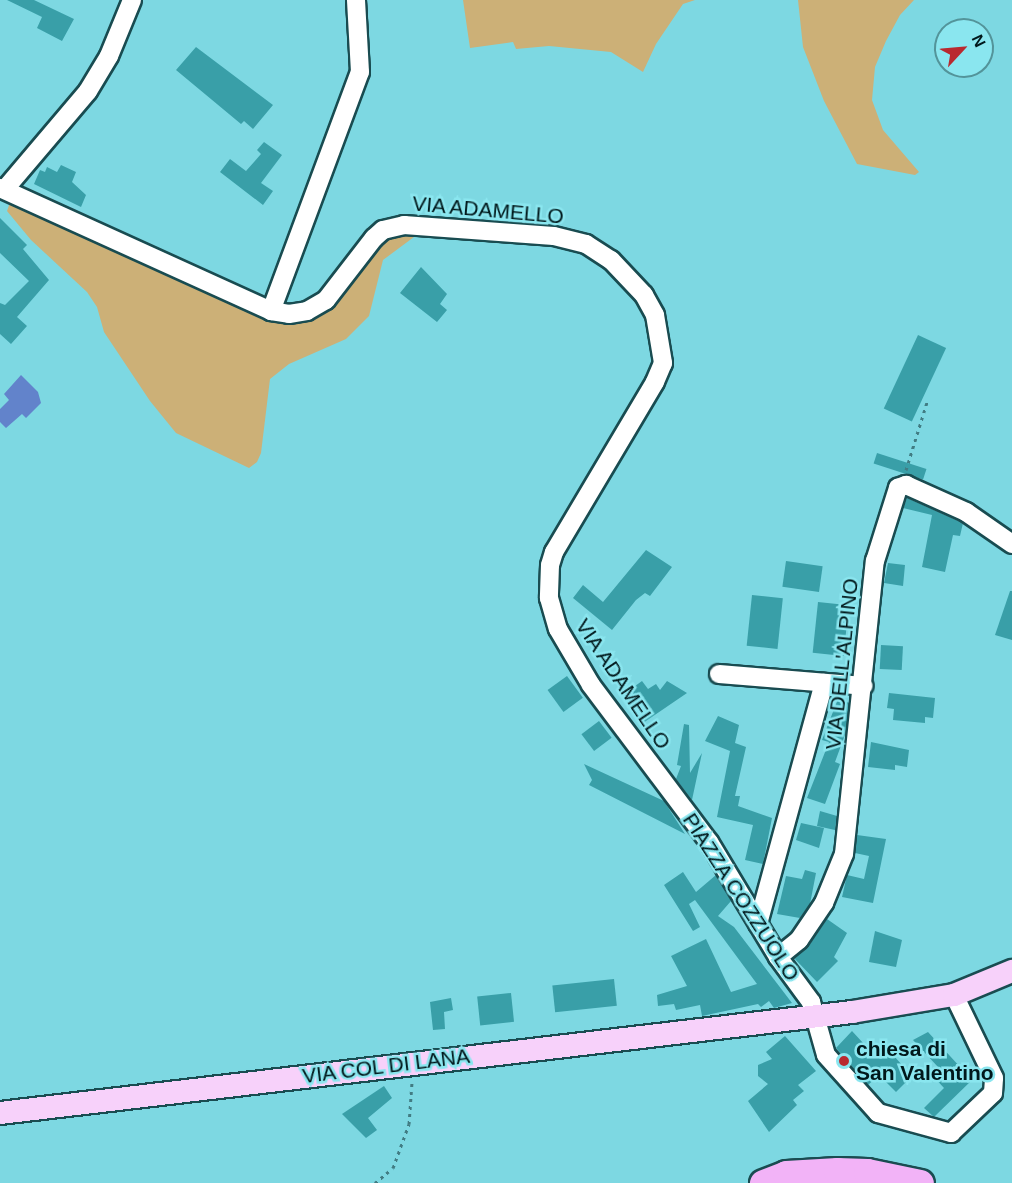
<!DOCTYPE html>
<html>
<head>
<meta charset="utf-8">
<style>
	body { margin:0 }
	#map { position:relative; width:1012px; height:1183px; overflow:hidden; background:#7dd8e2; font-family:Helvetica,sans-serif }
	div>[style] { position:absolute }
	.green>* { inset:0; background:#ccb077 }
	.water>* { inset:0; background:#6283cb }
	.building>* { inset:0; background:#399fa8; transform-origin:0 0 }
	.path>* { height:3px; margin-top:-1.5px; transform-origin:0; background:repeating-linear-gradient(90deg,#417c83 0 3px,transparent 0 7.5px) }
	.roads { filter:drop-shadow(2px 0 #194c51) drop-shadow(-2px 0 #194c51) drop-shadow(0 2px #194c51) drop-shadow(0 -2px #194c51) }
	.minor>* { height:18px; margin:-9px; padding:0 9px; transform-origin:9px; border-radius:9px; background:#fff }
	.major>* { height:22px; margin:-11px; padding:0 11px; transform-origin:11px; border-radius:11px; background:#f7d1fa }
	.highway>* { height:27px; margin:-13.5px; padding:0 13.5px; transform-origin:13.5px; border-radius:13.5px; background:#f2b3f7 }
	.dots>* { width:16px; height:16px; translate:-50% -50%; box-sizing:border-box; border:3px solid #8ae6ef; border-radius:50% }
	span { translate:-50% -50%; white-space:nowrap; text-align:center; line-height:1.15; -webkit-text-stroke:5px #8ae6ef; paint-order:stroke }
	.street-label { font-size:21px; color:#00181b }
	.poi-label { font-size:21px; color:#00181b; font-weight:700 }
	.left { translate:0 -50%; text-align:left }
	.north { position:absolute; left:934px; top:18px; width:60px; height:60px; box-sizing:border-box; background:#8ae6ef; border:2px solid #53949a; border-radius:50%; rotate:64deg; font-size:16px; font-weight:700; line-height:24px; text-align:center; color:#00181b }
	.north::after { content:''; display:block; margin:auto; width:21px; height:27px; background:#b9292f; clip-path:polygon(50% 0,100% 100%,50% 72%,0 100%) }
</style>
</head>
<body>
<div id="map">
	<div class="green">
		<i style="clip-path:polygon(463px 0,695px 0,683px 4px,656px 44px,643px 72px,611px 52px,549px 46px,516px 49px,513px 42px,470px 48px)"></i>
		<i style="clip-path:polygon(798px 0,914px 0,900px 15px,886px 41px,875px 67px,872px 100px,883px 130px,919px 172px,915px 175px,857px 164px,824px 101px,803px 47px)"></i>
		<i style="clip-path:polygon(14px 191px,194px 273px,302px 313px,368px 248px,405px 226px,418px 234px,383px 260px,369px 316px,346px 339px,289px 364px,270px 379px,261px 453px,257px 462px,249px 468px,176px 433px,150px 401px,104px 332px,97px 307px,87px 292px,31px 240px,7px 211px)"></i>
	</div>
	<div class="water">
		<i style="clip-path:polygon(21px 375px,38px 392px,41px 403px,26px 418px,22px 414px,6px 428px,0 422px,0 409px,9px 400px,4px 394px)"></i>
	</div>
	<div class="building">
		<i style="clip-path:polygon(7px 0,34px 0,74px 19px,62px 41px,37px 28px,42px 17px)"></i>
		<i style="clip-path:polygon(196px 47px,273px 105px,253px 129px,244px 121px,241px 124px,176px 70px)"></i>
		<i style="clip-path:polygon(264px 142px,282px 155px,261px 183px,273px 191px,263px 205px,220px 172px,230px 159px,246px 171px,261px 154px,257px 150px)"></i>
		<i style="clip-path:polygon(61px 165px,76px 172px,72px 182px,86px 195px,81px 207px,34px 184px,40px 170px,45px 172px,47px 167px,57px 172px)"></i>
		<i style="clip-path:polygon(0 218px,27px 245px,23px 249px,49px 280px,17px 317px,27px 326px,11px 344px,0 334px,0 303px,5px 305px,29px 281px,0 253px)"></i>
		<i style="clip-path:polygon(421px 267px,447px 294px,440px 304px,447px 310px,437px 322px,400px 293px)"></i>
		<i style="left:918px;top:335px;width:31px;height:81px;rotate:25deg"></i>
		<i style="left:877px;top:453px;width:52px;height:11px;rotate:18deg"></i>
		<i style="clip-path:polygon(907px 498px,963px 523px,960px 536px,953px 535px,945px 572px,922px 567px,932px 515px,903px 508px)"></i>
		<i style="clip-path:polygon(646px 550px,672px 567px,650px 596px,645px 593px,636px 600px,612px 630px,573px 598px,583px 585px,603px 602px)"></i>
		<i style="left:786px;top:561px;width:37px;height:26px;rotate:8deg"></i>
		<i style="clip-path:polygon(888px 563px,905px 565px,903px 586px,884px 583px)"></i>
		<i style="clip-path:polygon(1010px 591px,1012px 591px,1012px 640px,995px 635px)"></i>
		<i style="left:752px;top:595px;width:31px;height:51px;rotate:6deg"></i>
		<i style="left:818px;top:602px;width:31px;height:51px;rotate:6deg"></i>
		<i style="left:881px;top:645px;width:22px;height:24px;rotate:3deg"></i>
		<i style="left:567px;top:676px;width:27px;height:24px;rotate:54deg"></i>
		<i style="clip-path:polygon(642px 681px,648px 689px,656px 684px,660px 690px,667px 681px,687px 693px,643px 723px,624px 694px)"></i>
		<i style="clip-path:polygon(889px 693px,935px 698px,933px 718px,925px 717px,925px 723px,893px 720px,894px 709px,887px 708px)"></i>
		<i style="clip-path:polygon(838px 699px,849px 703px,846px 732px,835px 762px,840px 764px,825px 804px,807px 798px,829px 742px,822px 740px)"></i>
		<i style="clip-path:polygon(718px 716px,739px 725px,735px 743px,746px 747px,735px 796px,740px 796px,738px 806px,772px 818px,763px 864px,745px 860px,753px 825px,717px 817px,730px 751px,705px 741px)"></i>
		<i style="left:599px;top:721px;width:21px;height:22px;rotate:53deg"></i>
		<i style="clip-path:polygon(684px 724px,689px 725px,690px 773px,702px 753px,692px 800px,676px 779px,681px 766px,677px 765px)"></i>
		<i style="clip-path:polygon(871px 742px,909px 750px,907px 767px,895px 765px,895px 770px,868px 767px)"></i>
		<i style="clip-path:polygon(584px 764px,664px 801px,685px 834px,589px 785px,592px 780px)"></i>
		<i style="clip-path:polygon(820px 811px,837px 816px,835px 830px,817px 826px)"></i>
		<i style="clip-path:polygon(801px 823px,824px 828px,819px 848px,796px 840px)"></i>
		<i style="clip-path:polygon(857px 835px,886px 839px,873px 903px,842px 897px,847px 875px,864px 879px,869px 856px,855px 853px)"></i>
		<i style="clip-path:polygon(805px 870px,816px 873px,810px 904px,800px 918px,777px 914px,786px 876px,802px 879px)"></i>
		<i style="clip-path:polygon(683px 872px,696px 892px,716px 875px,731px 901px,718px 916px,734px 927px,792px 1003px,774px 1008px,769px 1001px,761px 1007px,758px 1004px,702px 1016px,700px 1005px,676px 1010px,674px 1004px,658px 1006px,657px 995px,687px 986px,671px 956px,706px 939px,731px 992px,757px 984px,695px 900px,689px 904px,700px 927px,693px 931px,664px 885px)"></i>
		<i style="clip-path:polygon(827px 919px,847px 933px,834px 957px,838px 961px,817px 982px,794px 958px,808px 947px)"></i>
		<i style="clip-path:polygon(875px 931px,902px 940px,896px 967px,869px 962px)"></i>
		<i style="left:614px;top:979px;width:27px;height:62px;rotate:84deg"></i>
		<i style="left:511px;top:993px;width:29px;height:34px;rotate:84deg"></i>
		<i style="clip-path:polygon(451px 998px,453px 1010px,444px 1012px,445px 1029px,433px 1030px,430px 1002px)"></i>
		<i style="clip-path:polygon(852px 1031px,875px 1056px,885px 1046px,912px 1076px,896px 1092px,879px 1075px,868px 1085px,836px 1048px)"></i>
		<i style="clip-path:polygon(928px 1032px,972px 1080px,934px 1117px,924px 1108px,944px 1088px,931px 1074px,938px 1067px,913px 1040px)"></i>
		<i style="clip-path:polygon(785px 1036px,816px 1071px,798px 1085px,804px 1091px,793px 1100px,797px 1105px,769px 1132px,748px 1101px,768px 1084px,758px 1076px,758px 1065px,772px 1059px,766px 1052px)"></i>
		<i style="clip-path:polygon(384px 1086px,392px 1098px,368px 1118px,377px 1130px,366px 1138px,342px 1114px)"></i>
	</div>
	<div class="path">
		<i style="left:906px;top:470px;width:71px;rotate:-72.8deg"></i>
		<i style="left:375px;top:1183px;width:23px;rotate:-40deg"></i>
		<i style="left:393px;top:1168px;width:47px;rotate:-70deg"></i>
		<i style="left:409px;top:1124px;width:42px;rotate:-85.9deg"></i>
	</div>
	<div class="roads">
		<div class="minor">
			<i style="left:0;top:188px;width:298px;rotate:24.4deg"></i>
			<i style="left:271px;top:311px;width:18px;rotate:9deg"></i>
			<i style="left:289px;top:314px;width:18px;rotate:-9deg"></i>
			<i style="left:307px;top:311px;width:22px;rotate:-30deg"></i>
			<i style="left:326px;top:300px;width:78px;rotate:-52.3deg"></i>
			<i style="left:374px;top:238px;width:12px;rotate:-42deg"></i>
			<i style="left:383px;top:230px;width:22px;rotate:-13deg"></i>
			<i style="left:404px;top:225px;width:150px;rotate:4.2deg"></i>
			<i style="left:554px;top:236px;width:33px;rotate:14deg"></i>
			<i style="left:586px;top:244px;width:30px;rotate:33deg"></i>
			<i style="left:611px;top:260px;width:48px;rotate:46.7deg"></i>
			<i style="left:644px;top:295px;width:23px;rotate:61deg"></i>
			<i style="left:655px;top:315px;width:49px;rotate:80.5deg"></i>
			<i style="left:663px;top:363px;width:21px;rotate:113deg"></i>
			<i style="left:655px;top:382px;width:198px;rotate:120.7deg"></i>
			<i style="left:554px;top:552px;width:14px;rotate:107deg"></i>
			<i style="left:550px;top:565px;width:33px;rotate:92deg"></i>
			<i style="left:549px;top:598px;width:32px;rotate:74deg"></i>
			<i style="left:558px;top:629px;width:65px;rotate:59.5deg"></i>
			<i style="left:591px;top:685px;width:196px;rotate:53.1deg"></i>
			<i style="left:709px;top:842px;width:134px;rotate:59deg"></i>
			<i style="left:778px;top:957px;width:56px;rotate:53.7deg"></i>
			<i style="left:811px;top:1002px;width:55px;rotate:74.2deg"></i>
			<i style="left:826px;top:1055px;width:78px;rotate:48.1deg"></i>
			<i style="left:878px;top:1113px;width:76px;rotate:15.3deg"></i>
			<i style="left:951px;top:1133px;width:58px;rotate:-43.6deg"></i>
			<i style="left:993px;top:1093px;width:15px;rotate:-86deg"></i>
			<i style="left:994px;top:1078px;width:92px;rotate:-115.7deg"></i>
			<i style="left:5px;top:189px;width:128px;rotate:-49.7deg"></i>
			<i style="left:88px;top:91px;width:41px;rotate:-59deg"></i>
			<i style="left:109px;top:56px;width:61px;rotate:-67.7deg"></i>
			<i style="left:271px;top:311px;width:255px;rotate:-69.6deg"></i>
			<i style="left:360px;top:72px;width:72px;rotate:-93.2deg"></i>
			<i style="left:719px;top:674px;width:145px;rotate:4.7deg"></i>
			<i style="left:758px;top:924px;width:250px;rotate:-74.7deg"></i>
			<i style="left:778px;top:957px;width:27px;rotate:-39deg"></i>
			<i style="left:799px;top:940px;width:45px;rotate:-56deg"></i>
			<i style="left:824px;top:903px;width:53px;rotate:-67.8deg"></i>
			<i style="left:844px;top:854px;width:295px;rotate:-84deg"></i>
			<i style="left:875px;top:561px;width:77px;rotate:-72.5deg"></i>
			<i style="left:898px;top:488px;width:9px;rotate:-21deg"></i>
			<i style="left:906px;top:485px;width:66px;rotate:24.2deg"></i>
			<i style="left:966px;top:512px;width:56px;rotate:34.8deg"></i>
		</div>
		<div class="major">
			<i style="left:0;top:1113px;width:858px;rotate:-6.76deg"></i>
			<i style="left:852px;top:1012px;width:103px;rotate:-9.5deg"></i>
			<i style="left:954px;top:995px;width:63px;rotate:-22.5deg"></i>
		</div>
		<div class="highway">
			<i style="left:763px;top:1183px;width:25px;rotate:-21deg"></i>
			<i style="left:786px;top:1174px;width:51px;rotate:-3.4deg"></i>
			<i style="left:837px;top:1171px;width:30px;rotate:2deg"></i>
			<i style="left:867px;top:1172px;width:54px;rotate:11.7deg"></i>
		</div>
	</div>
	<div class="dots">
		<i style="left:844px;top:1061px;background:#b9292f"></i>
	</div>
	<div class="street-label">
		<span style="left:488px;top:210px;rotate:5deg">VIA ADAMELLO</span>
		<span style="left:842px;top:664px;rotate:-84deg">VIA DELL'ALPINO</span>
		<span style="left:623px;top:684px;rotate:56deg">VIA ADAMELLO</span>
		<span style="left:741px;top:897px;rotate:57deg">PIAZZA COZZUOLO</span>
		<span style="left:386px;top:1066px;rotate:-7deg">VIA COL DI LANA</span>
	</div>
	<div class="poi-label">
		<span class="left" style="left:856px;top:1061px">chiesa di<br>San Valentino</span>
	</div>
	<div class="north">N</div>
</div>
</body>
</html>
